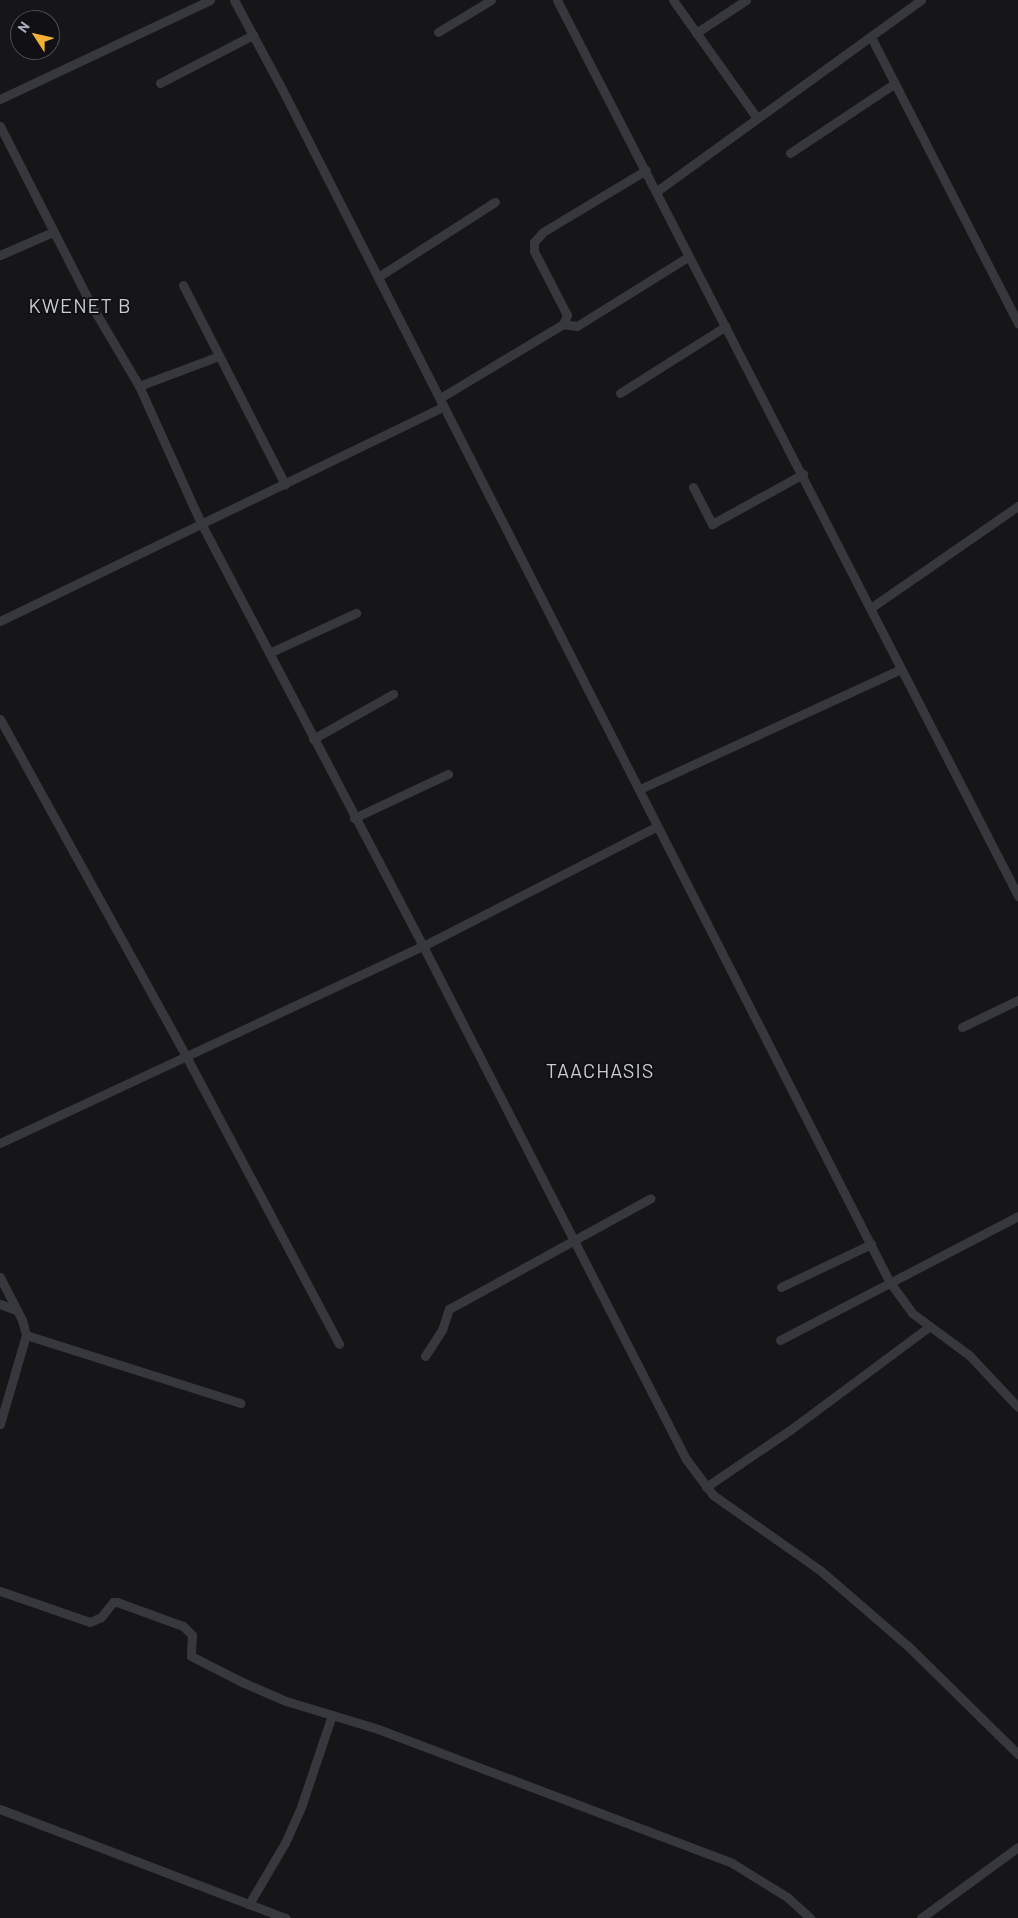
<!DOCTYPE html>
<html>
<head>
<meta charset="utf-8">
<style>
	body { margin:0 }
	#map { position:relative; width:1018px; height:1918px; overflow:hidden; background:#161618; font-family:Barlow,sans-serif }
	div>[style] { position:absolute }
	.street>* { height:9px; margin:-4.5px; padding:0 4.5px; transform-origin:4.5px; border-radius:4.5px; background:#37383d }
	span { translate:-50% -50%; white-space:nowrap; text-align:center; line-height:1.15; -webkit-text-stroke:4px #111113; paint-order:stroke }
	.quarter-label { font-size:20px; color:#c9ccd4; letter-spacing:1px }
	.north { position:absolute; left:10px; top:10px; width:50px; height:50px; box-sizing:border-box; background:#111113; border:1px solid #4d4f55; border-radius:50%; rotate:305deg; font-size:14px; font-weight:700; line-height:20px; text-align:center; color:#a8adb8 }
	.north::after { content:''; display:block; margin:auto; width:18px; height:22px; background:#f2b134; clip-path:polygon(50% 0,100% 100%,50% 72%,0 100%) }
</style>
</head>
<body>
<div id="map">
	<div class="street">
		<i style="left:234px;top:0;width:101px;rotate:61.7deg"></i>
		<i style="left:282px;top:89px;width:1338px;rotate:63.01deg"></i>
		<i style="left:889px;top:1281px;width:39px;rotate:54deg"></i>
		<i style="left:912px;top:1313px;width:71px;rotate:36.4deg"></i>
		<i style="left:969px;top:1355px;width:71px;rotate:46.7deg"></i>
		<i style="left:557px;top:0;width:1008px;rotate:62.77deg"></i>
		<i style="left:673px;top:0;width:145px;rotate:54.6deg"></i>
		<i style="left:438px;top:32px;width:62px;rotate:-31.1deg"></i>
		<i style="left:696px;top:33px;width:60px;rotate:-33.4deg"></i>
		<i style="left:871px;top:37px;width:322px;rotate:62.8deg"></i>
		<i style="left:160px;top:83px;width:105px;rotate:-27.3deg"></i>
		<i style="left:0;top:99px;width:232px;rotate:-25.2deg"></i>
		<i style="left:0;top:126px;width:199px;rotate:63deg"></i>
		<i style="left:90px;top:303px;width:96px;rotate:59.4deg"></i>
		<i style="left:139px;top:386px;width:150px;rotate:65.7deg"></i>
		<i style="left:201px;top:523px;width:478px;rotate:62.3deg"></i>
		<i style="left:423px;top:946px;width:576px;rotate:62.86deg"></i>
		<i style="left:686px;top:1459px;width:45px;rotate:53.1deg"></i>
		<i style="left:713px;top:1495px;width:132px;rotate:35.1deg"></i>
		<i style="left:821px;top:1571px;width:115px;rotate:40.8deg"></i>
		<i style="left:908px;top:1646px;width:154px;rotate:44.5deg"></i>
		<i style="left:790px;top:153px;width:125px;rotate:-33.6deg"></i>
		<i style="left:657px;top:191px;width:326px;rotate:-35.9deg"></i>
		<i style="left:0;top:255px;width:58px;rotate:-23.5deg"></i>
		<i style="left:378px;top:277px;width:139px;rotate:-32.7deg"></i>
		<i style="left:183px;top:285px;width:224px;rotate:62.9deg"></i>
		<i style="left:563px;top:324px;width:14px;rotate:8deg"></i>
		<i style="left:577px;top:326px;width:131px;rotate:-31.9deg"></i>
		<i style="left:139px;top:386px;width:85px;rotate:-20.6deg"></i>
		<i style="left:620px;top:393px;width:125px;rotate:-32.3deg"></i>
		<i style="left:440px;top:398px;width:144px;rotate:-31deg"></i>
		<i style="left:563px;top:324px;width:10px;rotate:-66deg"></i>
		<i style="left:567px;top:315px;width:72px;rotate:-117.3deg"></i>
		<i style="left:534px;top:251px;width:9px;rotate:-90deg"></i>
		<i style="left:534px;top:242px;width:13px;rotate:-48deg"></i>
		<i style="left:543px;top:232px;width:120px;rotate:-31deg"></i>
		<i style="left:693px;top:487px;width:42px;rotate:62.8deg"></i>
		<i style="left:712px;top:524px;width:104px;rotate:-28.8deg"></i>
		<i style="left:872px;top:607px;width:178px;rotate:-34.7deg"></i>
		<i style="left:0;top:621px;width:491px;rotate:-25.8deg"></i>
		<i style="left:269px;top:653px;width:96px;rotate:-24.7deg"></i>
		<i style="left:0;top:719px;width:385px;rotate:61.1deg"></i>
		<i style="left:186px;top:1056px;width:326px;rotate:62deg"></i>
		<i style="left:313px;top:739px;width:92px;rotate:-29.4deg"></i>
		<i style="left:640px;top:789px;width:287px;rotate:-24.7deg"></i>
		<i style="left:354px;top:818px;width:104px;rotate:-25.1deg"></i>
		<i style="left:962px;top:1027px;width:62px;rotate:-25.7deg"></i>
		<i style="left:0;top:1143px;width:467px;rotate:-25deg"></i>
		<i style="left:423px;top:946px;width:263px;rotate:-27.1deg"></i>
		<i style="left:0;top:1277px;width:48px;rotate:62.9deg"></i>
		<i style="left:22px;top:1320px;width:16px;rotate:75deg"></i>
		<i style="left:26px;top:1335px;width:93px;rotate:106.3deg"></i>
		<i style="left:781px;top:1287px;width:100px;rotate:-25.5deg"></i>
		<i style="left:0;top:1304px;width:17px;rotate:21deg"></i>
		<i style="left:26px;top:1335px;width:225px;rotate:17.6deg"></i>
		<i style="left:780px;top:1340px;width:268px;rotate:-27.5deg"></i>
		<i style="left:425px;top:1356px;width:31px;rotate:-57deg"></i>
		<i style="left:442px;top:1330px;width:22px;rotate:-72deg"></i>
		<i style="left:449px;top:1309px;width:230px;rotate:-28.8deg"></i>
		<i style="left:706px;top:1487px;width:102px;rotate:-34.2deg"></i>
		<i style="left:790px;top:1430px;width:174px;rotate:-36.6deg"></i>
		<i style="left:0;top:1591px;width:95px;rotate:19deg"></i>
		<i style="left:90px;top:1622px;width:12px;rotate:-24deg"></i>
		<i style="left:101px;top:1617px;width:19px;rotate:-51deg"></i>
		<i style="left:113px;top:1602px;width:4px"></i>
		<i style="left:117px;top:1602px;width:70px;rotate:20deg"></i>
		<i style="left:183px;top:1626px;width:13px;rotate:45deg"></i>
		<i style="left:192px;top:1635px;width:21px;rotate:93deg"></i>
		<i style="left:191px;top:1656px;width:57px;rotate:27deg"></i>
		<i style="left:242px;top:1682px;width:48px;rotate:23.4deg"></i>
		<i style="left:286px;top:1701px;width:96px;rotate:16.9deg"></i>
		<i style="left:378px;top:1729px;width:379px;rotate:20.7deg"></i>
		<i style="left:732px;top:1863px;width:65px;rotate:31.7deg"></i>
		<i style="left:787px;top:1897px;width:31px;rotate:42deg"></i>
		<i style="left:0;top:1809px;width:306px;rotate:20.9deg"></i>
		<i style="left:249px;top:1904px;width:71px;rotate:-59.5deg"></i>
		<i style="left:285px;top:1843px;width:39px;rotate:-66deg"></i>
		<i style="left:301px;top:1807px;width:97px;rotate:-71.4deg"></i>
		<i style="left:921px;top:1918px;width:120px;rotate:-36.2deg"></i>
	</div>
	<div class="quarter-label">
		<span style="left:80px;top:305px">KWENET B</span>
		<span style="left:600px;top:1070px">TAACHASIS</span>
	</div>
	<div class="north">N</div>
</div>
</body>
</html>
